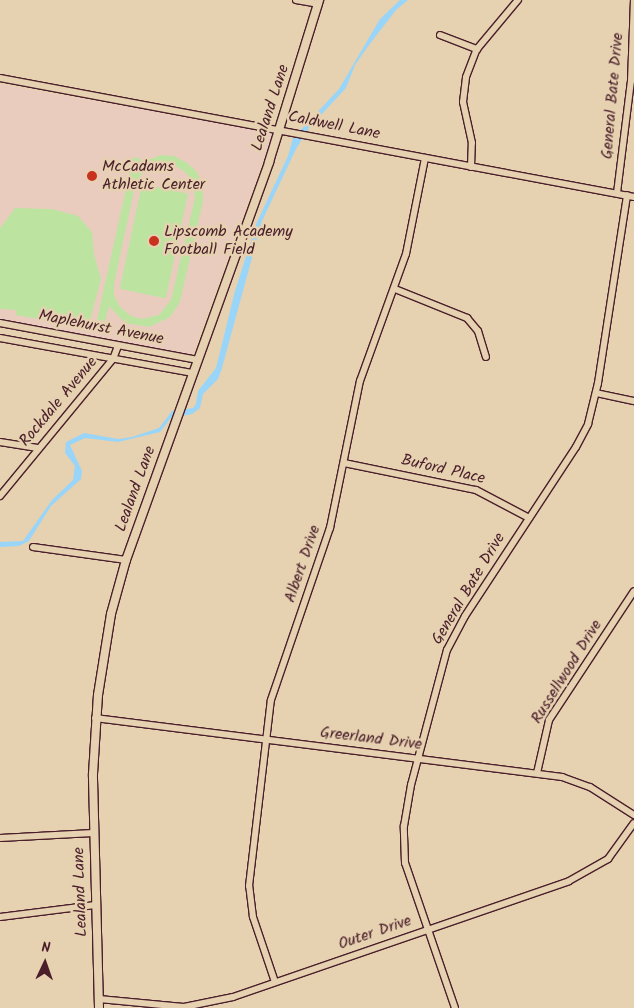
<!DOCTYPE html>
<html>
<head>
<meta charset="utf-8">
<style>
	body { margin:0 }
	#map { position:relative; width:634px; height:1008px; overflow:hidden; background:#e6d1b0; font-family:Kalam,sans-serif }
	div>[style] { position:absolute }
	.built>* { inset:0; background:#eaccbf }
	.green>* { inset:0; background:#bce4a0; transform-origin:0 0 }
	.water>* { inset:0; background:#99d5f9 }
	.roads { filter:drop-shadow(1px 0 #4a1f2b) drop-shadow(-1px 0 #4a1f2b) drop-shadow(0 1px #4a1f2b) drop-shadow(0 -1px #4a1f2b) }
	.minor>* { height:6px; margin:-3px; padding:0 3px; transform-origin:3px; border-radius:3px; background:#e6d1b0 }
	.tertiary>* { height:8px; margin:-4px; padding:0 4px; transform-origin:4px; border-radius:4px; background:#e6d1b0 }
	.dots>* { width:14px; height:14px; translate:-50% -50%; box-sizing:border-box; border:2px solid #e6d1b0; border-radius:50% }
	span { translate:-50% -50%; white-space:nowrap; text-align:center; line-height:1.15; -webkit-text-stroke:5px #e6d1b0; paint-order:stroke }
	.street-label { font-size:16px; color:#4a1f2b }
	.poi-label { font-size:16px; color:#4a1f2b }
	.left { translate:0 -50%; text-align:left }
	.north { position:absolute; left:20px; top:938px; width:50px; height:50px; -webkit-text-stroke:4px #e6d1b0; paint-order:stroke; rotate:3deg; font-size:14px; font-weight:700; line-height:20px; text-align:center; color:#4a1f2b }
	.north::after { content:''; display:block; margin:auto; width:18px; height:22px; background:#4a1f2b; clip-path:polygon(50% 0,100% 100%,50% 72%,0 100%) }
</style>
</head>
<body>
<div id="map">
	<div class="built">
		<i style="clip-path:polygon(0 84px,273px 133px,192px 355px,0 321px)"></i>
	</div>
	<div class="green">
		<i style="clip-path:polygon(evenodd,161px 155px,174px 156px,187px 163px,197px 172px,203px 188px,203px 201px,180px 302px,170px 317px,149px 327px,125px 323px,109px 306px,105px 321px,97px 320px,133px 157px,141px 159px,140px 163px,161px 155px,159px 164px,172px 164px,184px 171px,193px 182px,195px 198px,171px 300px,159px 315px,142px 319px,131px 316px,120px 307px,114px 295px,114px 284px,136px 182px,146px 169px,159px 164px)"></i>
		<i style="left:142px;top:184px;width:47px;height:107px;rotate:12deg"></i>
		<i style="clip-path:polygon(15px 208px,52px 209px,78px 216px,92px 232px,94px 254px,101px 279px,88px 328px,16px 315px,16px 310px,0 309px,0 228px)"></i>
	</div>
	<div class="water">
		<i style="clip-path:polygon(400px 0,408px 0,396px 10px,369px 45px,355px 65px,346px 88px,309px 128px,296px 149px,262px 221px,222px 368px,218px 379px,203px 394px,200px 408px,192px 414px,171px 418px,160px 432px,118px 442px,85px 438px,70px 445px,82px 471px,81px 479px,51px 506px,29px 541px,19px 546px,0 547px,0 542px,23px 541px,52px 500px,73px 480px,75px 466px,65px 453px,66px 442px,84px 433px,118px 439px,132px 437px,159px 428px,172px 411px,193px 408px,196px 404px,198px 391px,216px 368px,235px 291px,257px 222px,288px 156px,293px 138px,339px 89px,380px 19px)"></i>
	</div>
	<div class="roads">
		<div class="minor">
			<i style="left:296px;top:0;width:22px;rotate:10deg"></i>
			<i style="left:440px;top:35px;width:40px;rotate:21deg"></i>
			<i style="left:0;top:78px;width:645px;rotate:10.63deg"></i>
			<i style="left:471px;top:167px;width:24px;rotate:-88deg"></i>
			<i style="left:472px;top:143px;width:42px;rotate:-102.4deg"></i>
			<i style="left:463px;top:102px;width:25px;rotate:-83deg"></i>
			<i style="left:466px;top:77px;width:30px;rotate:-69deg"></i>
			<i style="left:477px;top:49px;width:64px;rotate:-50.1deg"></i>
			<i style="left:617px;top:193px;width:113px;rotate:-82.9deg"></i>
			<i style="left:631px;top:81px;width:81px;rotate:-87.9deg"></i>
			<i style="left:395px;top:289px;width:78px;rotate:21.9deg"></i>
			<i style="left:467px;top:318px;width:17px;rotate:50deg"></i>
			<i style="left:478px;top:331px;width:27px;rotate:73deg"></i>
			<i style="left:0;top:323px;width:200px;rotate:10.6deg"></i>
			<i style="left:0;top:338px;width:195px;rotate:10.3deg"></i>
			<i style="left:596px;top:393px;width:39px;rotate:12deg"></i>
			<i style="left:0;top:442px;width:38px;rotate:9deg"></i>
			<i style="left:344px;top:463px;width:135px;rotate:11.6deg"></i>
			<i style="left:476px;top:490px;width:60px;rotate:27.8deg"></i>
			<i style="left:0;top:496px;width:178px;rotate:-50.5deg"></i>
			<i style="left:113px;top:359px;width:14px;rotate:-69deg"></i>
			<i style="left:33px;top:547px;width:94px;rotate:8deg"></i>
			<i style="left:95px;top:718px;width:471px;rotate:7.2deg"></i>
			<i style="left:562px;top:777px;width:30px;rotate:20deg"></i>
			<i style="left:590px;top:787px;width:52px;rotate:32.5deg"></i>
			<i style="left:537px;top:773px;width:54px;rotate:-77.2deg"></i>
			<i style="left:549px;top:720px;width:154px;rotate:-56.6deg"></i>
			<i style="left:0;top:838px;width:93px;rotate:-3.1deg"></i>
			<i style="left:0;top:917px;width:96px;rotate:-7.2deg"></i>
			<i style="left:275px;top:982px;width:69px;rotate:-108.7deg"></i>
			<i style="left:253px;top:917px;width:31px;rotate:-97deg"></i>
			<i style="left:249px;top:886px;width:187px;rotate:-83.3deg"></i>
			<i style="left:271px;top:700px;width:182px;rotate:-71.1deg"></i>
			<i style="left:330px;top:528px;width:150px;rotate:-78.5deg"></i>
			<i style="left:360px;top:381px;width:135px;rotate:-70.1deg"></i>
			<i style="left:406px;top:254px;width:98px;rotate:-78.8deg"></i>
			<i style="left:99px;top:999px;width:85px;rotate:5.4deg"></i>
			<i style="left:184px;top:1007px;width:50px;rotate:-11.5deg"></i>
			<i style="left:233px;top:997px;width:355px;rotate:-19deg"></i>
			<i style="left:569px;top:881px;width:45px;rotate:-29.4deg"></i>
			<i style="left:608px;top:859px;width:44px;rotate:-54.2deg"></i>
			<i style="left:455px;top:1008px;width:153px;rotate:-109deg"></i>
			<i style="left:405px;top:863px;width:37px;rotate:-92deg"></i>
			<i style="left:404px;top:826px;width:42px;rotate:-80.3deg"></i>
			<i style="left:411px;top:785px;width:140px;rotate:-75.1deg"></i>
			<i style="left:447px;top:650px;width:38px;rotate:-62deg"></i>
			<i style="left:465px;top:616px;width:202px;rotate:-56.7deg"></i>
			<i style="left:576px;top:447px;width:26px;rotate:-62deg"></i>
			<i style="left:588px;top:424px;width:42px;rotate:-76.3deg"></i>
			<i style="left:598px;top:383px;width:190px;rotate:-81.2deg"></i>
		</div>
		<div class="tertiary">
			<i style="left:99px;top:1008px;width:234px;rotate:-91.5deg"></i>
			<i style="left:93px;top:774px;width:79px;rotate:-86.4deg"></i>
			<i style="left:98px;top:695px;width:82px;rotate:-80.9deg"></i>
			<i style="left:111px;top:614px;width:56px;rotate:-74.5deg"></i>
			<i style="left:126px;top:560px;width:423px;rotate:-70.2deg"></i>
			<i style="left:269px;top:162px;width:170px;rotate:-72.8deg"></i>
		</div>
	</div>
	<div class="dots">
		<i style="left:92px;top:176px;background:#c8321e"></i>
		<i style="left:154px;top:241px;background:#c8321e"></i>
	</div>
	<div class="street-label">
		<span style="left:613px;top:96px;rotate:-85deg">General Bate Drive</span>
		<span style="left:271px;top:108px;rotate:-72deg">Lealand Lane</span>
		<span style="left:334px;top:126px;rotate:11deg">Caldwell Lane</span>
		<span style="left:101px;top:328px;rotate:11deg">Maplehurst Avenue</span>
		<span style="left:59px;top:402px;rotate:-50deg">Rockdale Avenue</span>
		<span style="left:443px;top:470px;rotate:13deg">Buford Place</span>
		<span style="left:136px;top:489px;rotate:-70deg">Lealand Lane</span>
		<span style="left:303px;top:564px;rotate:-71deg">Albert Drive</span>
		<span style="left:469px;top:589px;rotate:-59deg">General Bate Drive</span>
		<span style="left:567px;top:672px;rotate:-58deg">Russellwood Drive</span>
		<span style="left:371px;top:739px;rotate:7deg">Greerland Drive</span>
		<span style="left:81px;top:892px;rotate:-92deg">Lealand Lane</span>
		<span style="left:375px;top:933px;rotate:-19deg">Outer Drive</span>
	</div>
	<div class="poi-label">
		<span class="left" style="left:102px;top:176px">McCadams<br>Athletic Center</span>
		<span class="left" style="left:164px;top:241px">Lipscomb Academy<br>Football Field</span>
	</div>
	<div class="north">N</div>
</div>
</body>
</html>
